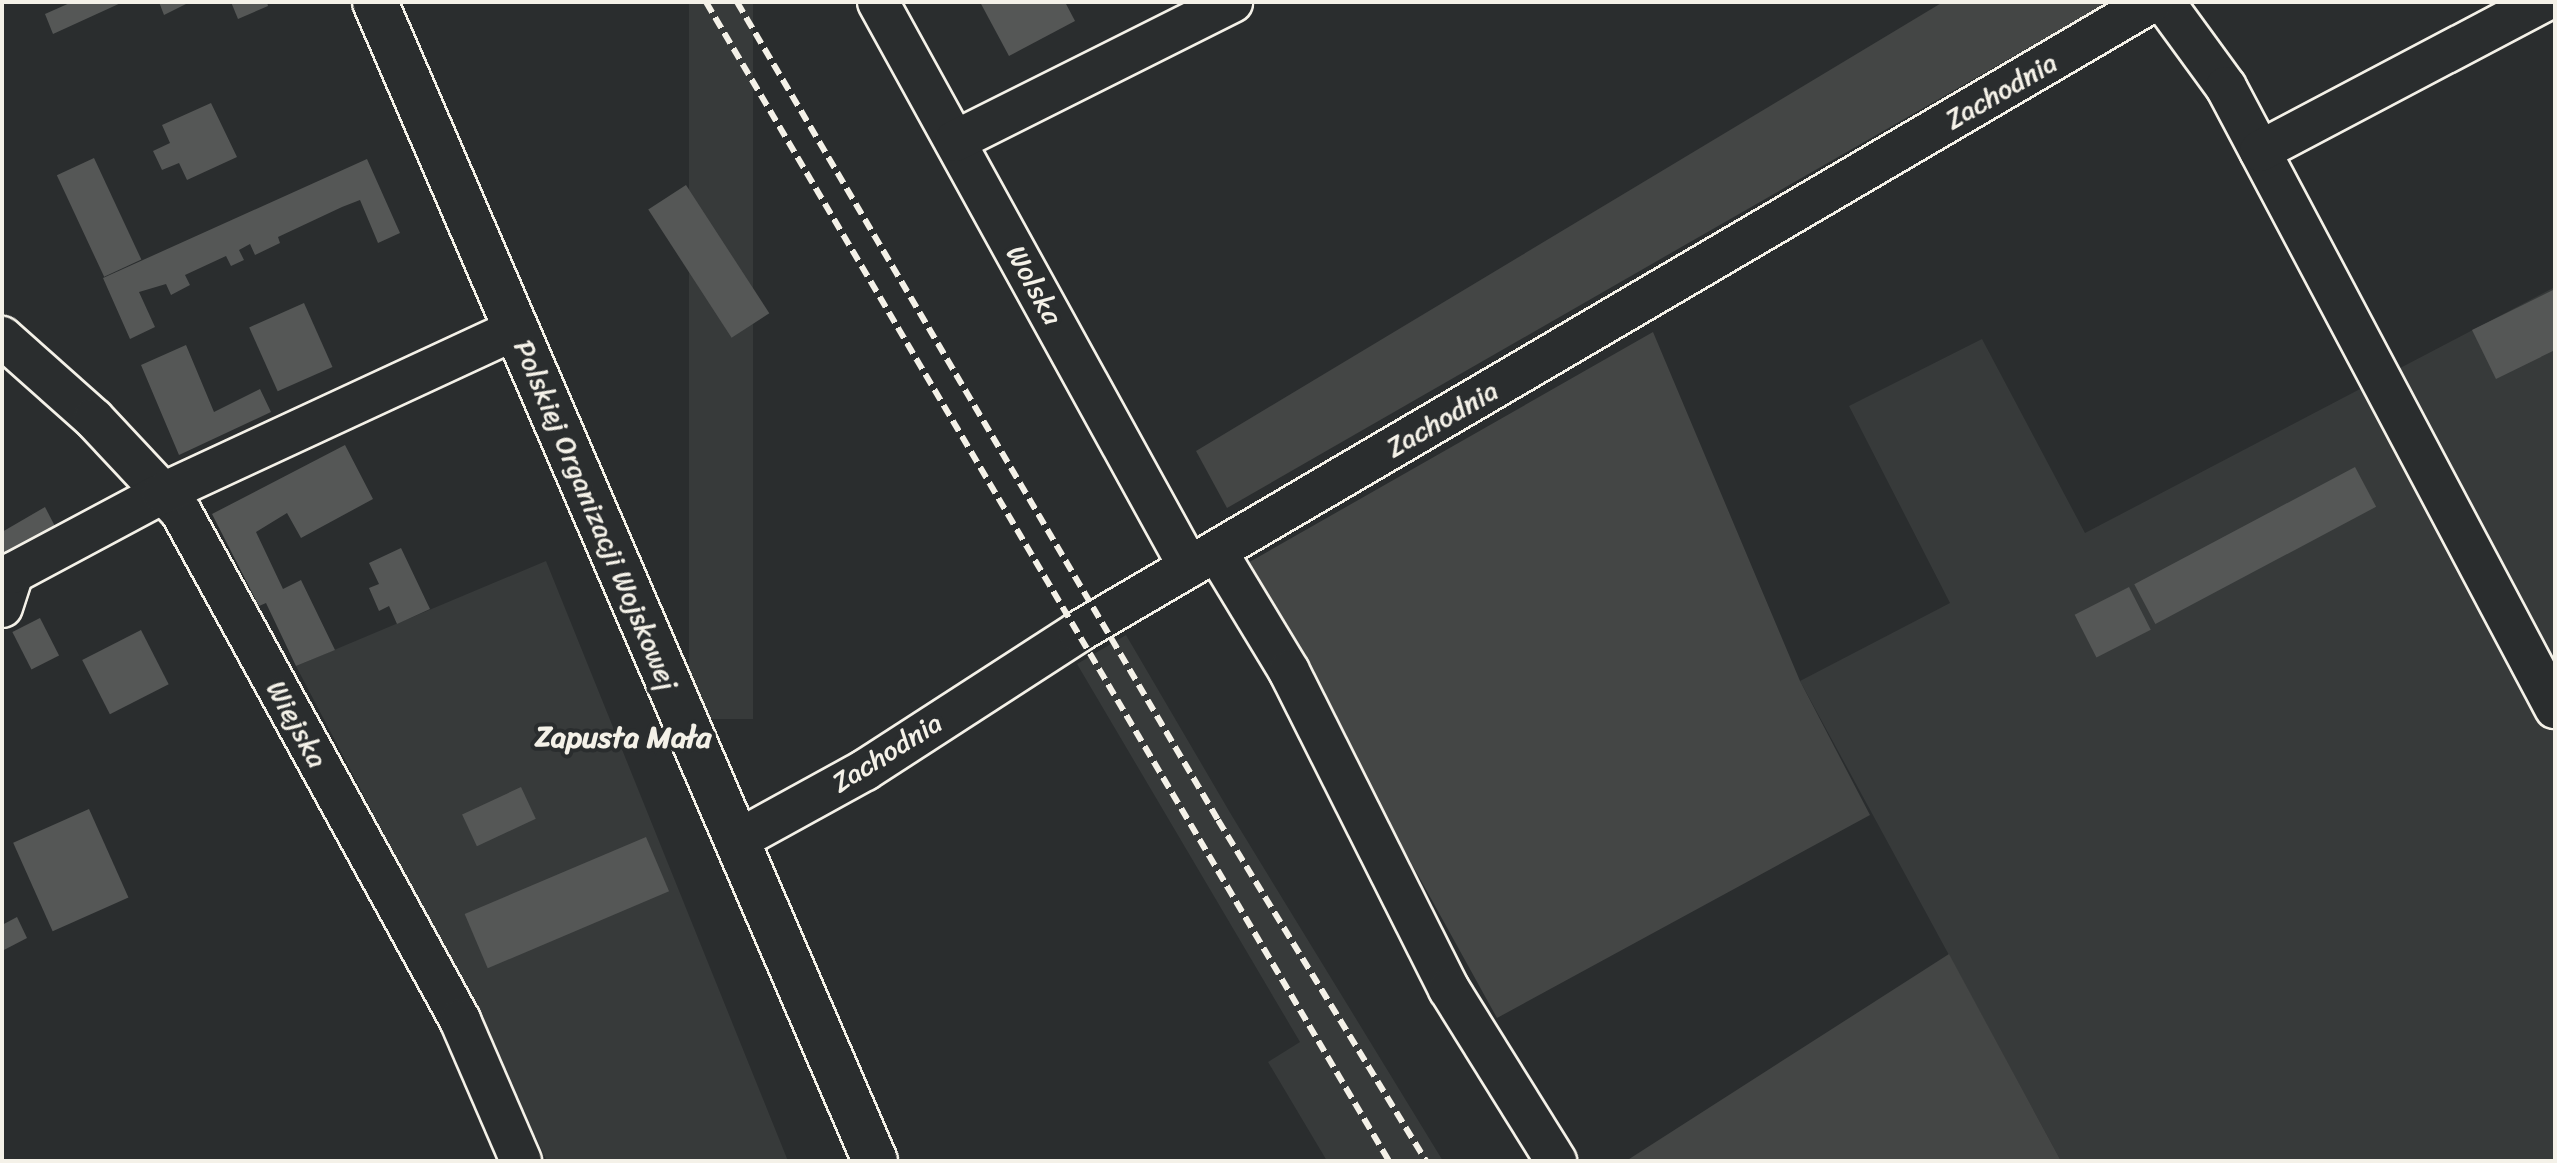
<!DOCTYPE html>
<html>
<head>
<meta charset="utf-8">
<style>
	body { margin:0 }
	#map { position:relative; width:2557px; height:1163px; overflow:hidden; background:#2a2d2e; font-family:Sriracha,sans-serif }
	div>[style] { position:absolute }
	.built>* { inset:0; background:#373a3a; transform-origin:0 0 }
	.green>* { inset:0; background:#444645 }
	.building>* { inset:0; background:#555756; transform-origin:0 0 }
	.roads { filter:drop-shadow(2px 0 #f4f1e8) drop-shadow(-2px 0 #f4f1e8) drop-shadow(0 2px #f4f1e8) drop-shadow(0 -2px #f4f1e8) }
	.minor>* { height:40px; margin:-20px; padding:0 20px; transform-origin:20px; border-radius:20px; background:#2a2d2e }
	.major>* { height:44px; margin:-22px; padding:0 22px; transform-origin:22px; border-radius:22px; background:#2a2d2e }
	.rail>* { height:6px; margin-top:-3px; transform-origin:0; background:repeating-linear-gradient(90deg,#f4f1e8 0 12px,transparent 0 18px) }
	span { translate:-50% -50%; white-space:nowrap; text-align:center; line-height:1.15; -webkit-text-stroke:8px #2a2d2e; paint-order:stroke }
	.street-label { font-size:28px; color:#f4f1e8 }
	.neighbourhood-label { font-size:30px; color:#f4f1e8; font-weight:700 }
	.frame { position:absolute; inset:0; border:4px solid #f4f1e8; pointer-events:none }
</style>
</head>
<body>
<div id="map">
	<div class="built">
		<i style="left:689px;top:2px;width:64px;height:717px"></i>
		<i style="clip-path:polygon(2555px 287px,2555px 1161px,2061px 1161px,1800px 681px,1950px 603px,1849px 406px,1982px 339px,2085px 533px)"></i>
		<i style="clip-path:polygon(546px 561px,788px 1161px,547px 1161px,464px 987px,296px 666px)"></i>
		<i style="clip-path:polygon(1126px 635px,1232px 816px,1443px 1161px,1327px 1161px,1268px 1062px,1300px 1042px,1077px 664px)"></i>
	</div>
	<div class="green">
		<i style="clip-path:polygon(1943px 2px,2108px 2px,1227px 508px,1196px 451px)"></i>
		<i style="clip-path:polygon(1653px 332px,1800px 681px,1870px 815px,1497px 1018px,1246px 564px)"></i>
		<i style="clip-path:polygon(1949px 954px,2061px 1161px,1626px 1161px)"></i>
	</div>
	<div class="building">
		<i style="clip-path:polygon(72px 2px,123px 2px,53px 34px,45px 14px)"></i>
		<i style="clip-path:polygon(159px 2px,190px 2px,164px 15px)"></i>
		<i style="clip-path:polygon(231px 2px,267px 2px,268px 6px,238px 19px)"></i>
		<i style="clip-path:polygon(980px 2px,1065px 2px,1075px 21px,1009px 56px)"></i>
		<i style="clip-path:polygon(211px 103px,237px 157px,187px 180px,179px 163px,162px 170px,153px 151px,170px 143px,162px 125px)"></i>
		<i style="left:94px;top:158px;width:112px;height:41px;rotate:65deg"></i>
		<i style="clip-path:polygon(367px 159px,400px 233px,378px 243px,360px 200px,342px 207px,278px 237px,280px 243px,255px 255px,250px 244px,239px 250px,244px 260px,231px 266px,226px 256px,185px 275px,190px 285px,171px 295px,166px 284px,139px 292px,155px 327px,130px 339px,103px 278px)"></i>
		<i style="left:686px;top:185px;width:153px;height:45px;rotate:57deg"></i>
		<i style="clip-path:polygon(2555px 289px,2555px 350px,2496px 379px,2472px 330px)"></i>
		<i style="left:304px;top:303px;width:70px;height:60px;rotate:66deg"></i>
		<i style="clip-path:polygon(186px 345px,214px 412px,260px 389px,271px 412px,179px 455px,141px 365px)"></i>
		<i style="clip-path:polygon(345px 445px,373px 499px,301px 538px,287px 513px,256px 532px,283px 589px,301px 580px,335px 650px,296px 666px,266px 603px,259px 606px,212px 514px)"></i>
		<i style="left:2355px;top:467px;width:45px;height:250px;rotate:62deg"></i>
		<i style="clip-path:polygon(45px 507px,60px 536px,2px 569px,2px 532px)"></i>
		<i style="clip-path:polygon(401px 548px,430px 609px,397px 624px,389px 606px,379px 611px,369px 588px,379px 584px,369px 563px)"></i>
		<i style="left:2129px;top:587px;width:48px;height:61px;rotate:63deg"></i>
		<i style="left:40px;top:618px;width:42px;height:31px;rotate:63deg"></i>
		<i style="left:141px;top:630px;width:61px;height:66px;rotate:63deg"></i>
		<i style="left:521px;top:787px;width:35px;height:65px;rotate:65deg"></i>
		<i style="left:89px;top:809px;width:97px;height:83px;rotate:66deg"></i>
		<i style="left:646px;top:837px;width:59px;height:197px;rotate:67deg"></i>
		<i style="clip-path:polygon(17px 917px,27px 938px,2px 951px,2px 925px)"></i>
	</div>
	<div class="roads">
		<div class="minor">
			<i style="left:878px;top:2px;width:645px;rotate:61.17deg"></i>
			<i style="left:2164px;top:2px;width:105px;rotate:53.9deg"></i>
			<i style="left:2226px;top:87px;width:703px;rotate:62.09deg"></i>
			<i style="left:955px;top:141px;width:310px;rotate:-26.6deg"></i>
			<i style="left:2260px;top:151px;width:320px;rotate:-27.8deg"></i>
			<i style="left:2px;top:337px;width:123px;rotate:41.7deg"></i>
			<i style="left:94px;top:419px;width:127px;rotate:46.9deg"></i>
			<i style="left:181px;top:512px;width:580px;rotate:61.22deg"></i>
			<i style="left:460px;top:1020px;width:154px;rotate:66.6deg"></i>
			<i style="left:1217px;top:552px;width:139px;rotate:58.8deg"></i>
			<i style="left:1289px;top:671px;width:356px;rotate:63.3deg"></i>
			<i style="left:1449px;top:989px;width:203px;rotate:58.1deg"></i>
			<i style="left:2px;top:607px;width:36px;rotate:-72deg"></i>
			<i style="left:13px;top:573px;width:170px;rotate:-28.1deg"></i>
			<i style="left:163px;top:493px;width:389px;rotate:-24.9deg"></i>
			<i style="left:736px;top:841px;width:147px;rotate:-28.8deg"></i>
			<i style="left:865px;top:770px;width:254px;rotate:-32.9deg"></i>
			<i style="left:1078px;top:632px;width:1245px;rotate:-30.4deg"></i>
		</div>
		<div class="major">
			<i style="left:375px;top:2px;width:1262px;rotate:66.66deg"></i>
		</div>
	</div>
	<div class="rail">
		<i style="left:706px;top:2px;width:1345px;rotate:59.49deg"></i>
		<i style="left:737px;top:2px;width:949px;rotate:59.54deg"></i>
		<i style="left:1218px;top:820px;width:399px;rotate:58.6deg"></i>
	</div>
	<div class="street-label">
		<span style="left:2001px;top:91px;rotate:-30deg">Zachodnia</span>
		<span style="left:1034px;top:285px;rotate:61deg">Wolska</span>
		<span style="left:1442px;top:419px;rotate:-30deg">Zachodnia</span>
		<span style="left:596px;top:515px;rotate:67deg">Polskiej Organizacji Wojskowej</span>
		<span style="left:297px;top:724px;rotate:61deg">Wiejska</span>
		<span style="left:887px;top:753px;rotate:-32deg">Zachodnia</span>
	</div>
	<div class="neighbourhood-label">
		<span style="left:623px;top:737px">Zapusta Mała</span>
	</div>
	<div class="frame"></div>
</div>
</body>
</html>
